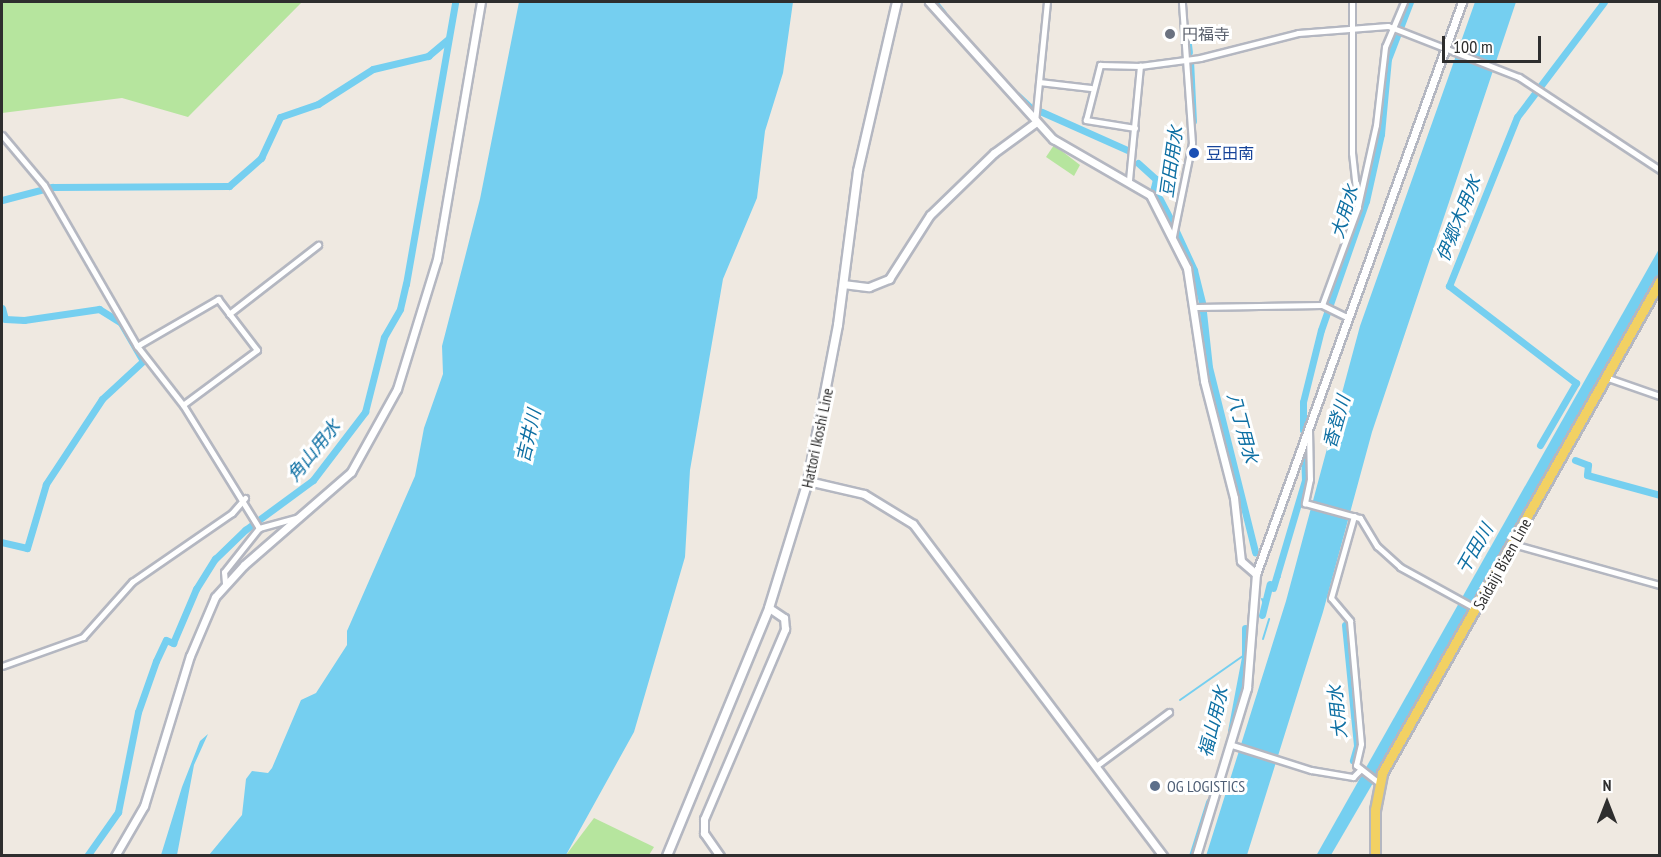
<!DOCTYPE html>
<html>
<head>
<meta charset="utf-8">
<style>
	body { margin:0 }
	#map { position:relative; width:1661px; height:857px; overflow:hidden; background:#efe9e1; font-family:"PT Sans Narrow","Noto Sans JP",sans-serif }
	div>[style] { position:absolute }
	.green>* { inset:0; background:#b6e59e }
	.water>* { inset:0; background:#75cff0 }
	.stream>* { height:2px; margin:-1px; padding:0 1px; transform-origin:1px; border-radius:1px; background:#75cff0 }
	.canal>* { height:7px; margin:-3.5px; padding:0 3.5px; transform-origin:3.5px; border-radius:3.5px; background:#75cff0 }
	.roads { filter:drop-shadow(2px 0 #b4b7c1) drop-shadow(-2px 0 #b4b7c1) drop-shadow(0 2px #b4b7c1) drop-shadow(0 -2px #b4b7c1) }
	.minor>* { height:5px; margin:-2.5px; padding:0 2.5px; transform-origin:2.5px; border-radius:2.5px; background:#fff }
	.tertiary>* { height:7px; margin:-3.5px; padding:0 3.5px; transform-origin:3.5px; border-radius:3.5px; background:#fff }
	.secondary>* { height:8px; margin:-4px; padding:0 4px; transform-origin:4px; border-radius:4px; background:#fff }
	.primary>* { height:9px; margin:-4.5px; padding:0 4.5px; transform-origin:4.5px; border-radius:4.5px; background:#f2d163 }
	.dots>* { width:16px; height:16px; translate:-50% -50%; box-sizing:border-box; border:3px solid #fff; border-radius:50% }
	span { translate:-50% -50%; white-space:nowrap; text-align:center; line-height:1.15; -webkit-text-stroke:6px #fff; paint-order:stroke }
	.worship-label { font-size:16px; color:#5b616d }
	.left { translate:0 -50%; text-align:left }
	.transit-label { font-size:16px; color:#164399 }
	.street-label { font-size:16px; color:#2e2e2e }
	.service-label { font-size:16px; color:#4e5e75 }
	.water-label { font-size:18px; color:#0d6fa3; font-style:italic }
	.frame { position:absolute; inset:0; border:3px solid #2e2e2e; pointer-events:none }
	.north { position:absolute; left:1577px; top:773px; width:60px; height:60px; -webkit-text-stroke:4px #fff; paint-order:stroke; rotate:0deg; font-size:16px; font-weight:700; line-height:24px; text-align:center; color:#2e2e2e }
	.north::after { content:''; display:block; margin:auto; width:21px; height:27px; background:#2e2e2e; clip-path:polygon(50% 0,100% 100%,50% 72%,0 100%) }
	.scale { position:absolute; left:1442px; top:36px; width:99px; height:27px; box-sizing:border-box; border:3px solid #2e2e2e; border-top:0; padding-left:8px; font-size:18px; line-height:21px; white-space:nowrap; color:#2e2e2e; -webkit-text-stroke:4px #fff; paint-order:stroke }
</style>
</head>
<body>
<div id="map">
	<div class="green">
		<i style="clip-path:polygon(2px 2px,302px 2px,188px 117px,122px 98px,2px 113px)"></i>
		<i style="clip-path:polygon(1054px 145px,1080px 165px,1074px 176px,1046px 157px)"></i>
		<i style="clip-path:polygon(594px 818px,654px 847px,649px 855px,566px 855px)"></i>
	</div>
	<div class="water">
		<i style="clip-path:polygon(519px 2px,793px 2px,783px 73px,765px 131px,757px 198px,723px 279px,690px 470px,685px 557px,634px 732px,566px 855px,209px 855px,242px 815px,246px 779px,252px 771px,268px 773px,272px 768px,301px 700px,316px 693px,347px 645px,347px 631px,415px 476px,424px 428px,443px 374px,442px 346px,480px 199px)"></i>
		<i style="clip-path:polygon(1475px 2px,1516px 2px,1372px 432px,1323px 612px,1247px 855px,1206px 856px,1286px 601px,1360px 326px)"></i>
		<i style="clip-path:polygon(1659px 249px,1659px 276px,1401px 735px,1331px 855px,1316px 856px)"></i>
		<i style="clip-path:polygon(208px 734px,194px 765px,177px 855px,161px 855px,182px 787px,200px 741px)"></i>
	</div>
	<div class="stream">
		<i style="left:1276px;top:576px;width:4px;rotate:14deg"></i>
		<i style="left:1262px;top:599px;width:5px;rotate:68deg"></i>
		<i style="left:1263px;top:639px;width:21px;rotate:-73deg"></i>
		<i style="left:1180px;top:700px;width:82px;rotate:-35deg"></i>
	</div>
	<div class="canal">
		<i style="left:934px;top:2px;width:14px;rotate:51deg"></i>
		<i style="left:1186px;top:28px;width:24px;rotate:83deg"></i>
		<i style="left:1190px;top:60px;width:61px;rotate:87.2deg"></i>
		<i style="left:1017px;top:95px;width:21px;rotate:43deg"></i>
		<i style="left:1042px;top:112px;width:98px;rotate:24deg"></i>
		<i style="left:1138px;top:163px;width:24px;rotate:42deg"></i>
		<i style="left:1156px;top:179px;width:9px;rotate:103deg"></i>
		<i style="left:1154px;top:188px;width:41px;rotate:62.2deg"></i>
		<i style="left:2px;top:200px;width:52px;rotate:-14.6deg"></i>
		<i style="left:52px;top:187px;width:177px;rotate:-0.3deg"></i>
		<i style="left:229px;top:186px;width:43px;rotate:-41.2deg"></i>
		<i style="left:261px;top:158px;width:45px;rotate:-65.1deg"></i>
		<i style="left:280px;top:117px;width:40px;rotate:-18.9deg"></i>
		<i style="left:318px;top:104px;width:65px;rotate:-32.5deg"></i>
		<i style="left:373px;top:69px;width:57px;rotate:-13.3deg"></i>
		<i style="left:428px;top:56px;width:26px;rotate:-40deg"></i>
		<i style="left:1176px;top:231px;width:43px;rotate:65.2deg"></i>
		<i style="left:1194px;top:270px;width:34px;rotate:76deg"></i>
		<i style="left:2px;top:308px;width:11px;rotate:75deg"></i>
		<i style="left:5px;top:319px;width:19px;rotate:3deg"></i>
		<i style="left:24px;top:320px;width:76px;rotate:-8.3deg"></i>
		<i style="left:99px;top:309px;width:26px;rotate:32deg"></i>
		<i style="left:121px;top:323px;width:44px;rotate:59.9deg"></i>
		<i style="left:143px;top:361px;width:56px;rotate:137.2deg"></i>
		<i style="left:102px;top:399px;width:102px;rotate:123.4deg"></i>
		<i style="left:46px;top:484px;width:67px;rotate:106.5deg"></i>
		<i style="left:27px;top:548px;width:26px;rotate:-167deg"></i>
		<i style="left:1203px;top:312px;width:55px;rotate:83.8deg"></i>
		<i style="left:1209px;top:367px;width:191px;rotate:76deg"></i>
		<i style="left:1303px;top:430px;width:28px;rotate:-90deg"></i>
		<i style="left:1303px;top:402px;width:74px;rotate:-76deg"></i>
		<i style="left:1321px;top:330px;width:137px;rotate:-70.8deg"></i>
		<i style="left:1366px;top:201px;width:69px;rotate:-77.4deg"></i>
		<i style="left:1381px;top:134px;width:75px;rotate:-84.7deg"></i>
		<i style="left:1388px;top:59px;width:61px;rotate:-68.9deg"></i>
		<i style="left:1540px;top:445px;width:72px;rotate:-59.9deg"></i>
		<i style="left:1576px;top:383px;width:160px;rotate:-142.6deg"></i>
		<i style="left:1449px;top:286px;width:182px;rotate:-68.1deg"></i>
		<i style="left:1517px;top:117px;width:144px;rotate:-52.9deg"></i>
		<i style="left:1575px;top:460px;width:14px;rotate:21deg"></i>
		<i style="left:1588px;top:465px;width:10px;rotate:96deg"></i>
		<i style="left:1587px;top:475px;width:76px;rotate:15.3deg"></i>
		<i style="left:1273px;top:588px;width:113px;rotate:-73.5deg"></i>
		<i style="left:1305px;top:480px;width:25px;rotate:-92deg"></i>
		<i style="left:1262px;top:615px;width:32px;rotate:-76deg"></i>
		<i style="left:1345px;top:625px;width:122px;rotate:84.3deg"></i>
		<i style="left:1357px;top:746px;width:15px;rotate:106deg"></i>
		<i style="left:1231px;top:731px;width:75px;rotate:-79.3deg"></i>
		<i style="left:1245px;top:657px;width:29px;rotate:-90deg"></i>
		<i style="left:87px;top:856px;width:54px;rotate:-54.8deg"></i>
		<i style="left:118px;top:812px;width:102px;rotate:-78.7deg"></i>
		<i style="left:138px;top:712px;width:54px;rotate:-70.6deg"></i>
		<i style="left:156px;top:661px;width:23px;rotate:-65deg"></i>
		<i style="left:166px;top:640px;width:8px;rotate:23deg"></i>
		<i style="left:173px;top:643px;width:59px;rotate:-66.9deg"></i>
		<i style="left:196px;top:589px;width:36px;rotate:-58deg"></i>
		<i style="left:215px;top:559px;width:42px;rotate:-44deg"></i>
		<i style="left:245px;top:530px;width:84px;rotate:-36.3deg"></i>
		<i style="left:313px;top:480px;width:86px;rotate:-52.6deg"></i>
		<i style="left:365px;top:412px;width:77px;rotate:-75.8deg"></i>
		<i style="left:384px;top:337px;width:32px;rotate:-60deg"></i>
		<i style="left:400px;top:309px;width:26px;rotate:-77deg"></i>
		<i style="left:406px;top:284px;width:286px;rotate:-80.1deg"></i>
		<i style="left:1192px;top:856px;width:57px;rotate:-72.5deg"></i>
	</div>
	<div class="roads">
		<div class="minor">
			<i style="left:1039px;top:82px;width:52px;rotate:6.6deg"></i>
			<i style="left:1035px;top:122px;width:121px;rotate:-84.3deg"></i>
			<i style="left:1135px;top:128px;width:50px;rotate:-170.7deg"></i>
			<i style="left:1086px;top:120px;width:57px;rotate:-75.7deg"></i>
			<i style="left:1100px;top:65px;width:40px;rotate:1.4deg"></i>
			<i style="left:2px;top:135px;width:65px;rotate:50deg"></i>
			<i style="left:44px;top:185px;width:186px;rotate:60deg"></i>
			<i style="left:137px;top:346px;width:75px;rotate:52.1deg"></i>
			<i style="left:183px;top:405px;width:145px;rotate:58.3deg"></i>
			<i style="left:1129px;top:180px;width:115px;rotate:-84.5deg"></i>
			<i style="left:1140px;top:66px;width:61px;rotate:-7.6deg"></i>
			<i style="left:1200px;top:58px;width:101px;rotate:-14.3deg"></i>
			<i style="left:1298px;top:33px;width:90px;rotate:-4.4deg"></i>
			<i style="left:1388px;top:26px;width:141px;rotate:21.3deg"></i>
			<i style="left:1519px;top:77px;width:169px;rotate:33.4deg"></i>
			<i style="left:1358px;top:206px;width:83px;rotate:-77.5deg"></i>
			<i style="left:1376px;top:125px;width:79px;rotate:-83.4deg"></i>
			<i style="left:1385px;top:47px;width:49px;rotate:-67.1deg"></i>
			<i style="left:1173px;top:236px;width:95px;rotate:-78.5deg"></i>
			<i style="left:1192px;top:143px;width:141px;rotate:-94.1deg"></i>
			<i style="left:1322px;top:305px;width:104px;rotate:-69.8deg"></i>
			<i style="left:1358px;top:207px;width:54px;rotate:-96.3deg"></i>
			<i style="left:1352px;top:153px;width:151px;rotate:-90deg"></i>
			<i style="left:1197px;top:307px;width:125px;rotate:-0.9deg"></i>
			<i style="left:1322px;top:305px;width:28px;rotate:26deg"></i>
			<i style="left:229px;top:314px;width:113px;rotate:-37.8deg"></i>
			<i style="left:137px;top:346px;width:94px;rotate:-30.1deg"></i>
			<i style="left:218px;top:299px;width:64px;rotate:52.6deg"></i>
			<i style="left:257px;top:350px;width:92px;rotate:143.4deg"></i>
			<i style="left:1605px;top:377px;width:58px;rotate:19.1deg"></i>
			<i style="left:1309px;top:429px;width:50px;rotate:88.9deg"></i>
			<i style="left:1310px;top:479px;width:25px;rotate:102deg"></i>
			<i style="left:1305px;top:503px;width:57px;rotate:15.3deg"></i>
			<i style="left:1360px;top:518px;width:33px;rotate:59deg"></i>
			<i style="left:1377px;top:546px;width:31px;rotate:42deg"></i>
			<i style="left:1400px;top:567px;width:85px;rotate:28.7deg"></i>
			<i style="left:1354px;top:516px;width:85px;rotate:105.7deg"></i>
			<i style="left:1331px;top:598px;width:30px;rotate:50deg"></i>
			<i style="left:1350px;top:621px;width:123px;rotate:84.9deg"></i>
			<i style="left:1361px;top:744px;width:22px;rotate:103deg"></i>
			<i style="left:1356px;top:765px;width:29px;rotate:38deg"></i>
			<i style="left:1513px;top:544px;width:153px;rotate:15.6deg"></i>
			<i style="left:225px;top:583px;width:11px;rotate:-95deg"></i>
			<i style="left:224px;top:572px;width:56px;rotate:-51.5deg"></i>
			<i style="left:259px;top:528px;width:41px;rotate:-15.4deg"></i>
			<i style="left:2px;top:666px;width:86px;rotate:-19.7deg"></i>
			<i style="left:83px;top:637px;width:74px;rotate:-48.3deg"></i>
			<i style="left:132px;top:582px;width:121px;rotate:-34.6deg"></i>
			<i style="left:232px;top:513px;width:20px;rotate:-49deg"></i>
			<i style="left:1232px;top:745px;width:83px;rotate:17.6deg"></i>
			<i style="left:1311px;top:770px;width:43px;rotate:9.5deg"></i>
			<i style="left:1353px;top:777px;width:11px;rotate:-45deg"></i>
			<i style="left:1096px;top:766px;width:91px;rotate:-36.5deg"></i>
		</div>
		<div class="tertiary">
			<i style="left:929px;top:2px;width:185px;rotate:47.9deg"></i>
			<i style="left:1053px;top:139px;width:112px;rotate:30deg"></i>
			<i style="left:1150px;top:195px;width:82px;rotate:63.1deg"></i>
			<i style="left:1187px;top:268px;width:114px;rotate:81.4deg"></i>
			<i style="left:1204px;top:381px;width:121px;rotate:75.6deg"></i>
			<i style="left:1234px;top:498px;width:63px;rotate:83.7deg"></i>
			<i style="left:1241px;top:561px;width:20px;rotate:41deg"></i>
			<i style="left:843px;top:284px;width:26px;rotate:7deg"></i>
			<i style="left:869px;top:287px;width:22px;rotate:-22deg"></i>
			<i style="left:889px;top:279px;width:76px;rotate:-57.4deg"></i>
			<i style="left:930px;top:215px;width:89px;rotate:-44.1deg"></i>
			<i style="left:994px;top:153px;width:51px;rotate:-36.2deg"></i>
			<i style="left:808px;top:481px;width:57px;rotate:13.1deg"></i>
			<i style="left:864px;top:494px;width:57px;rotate:31.5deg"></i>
			<i style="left:913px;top:524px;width:416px;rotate:53deg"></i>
			<i style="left:115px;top:856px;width:58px;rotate:-59.9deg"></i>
			<i style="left:144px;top:806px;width:157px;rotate:-73deg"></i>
			<i style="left:190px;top:656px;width:64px;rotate:-67deg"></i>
			<i style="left:215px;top:597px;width:43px;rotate:-47.8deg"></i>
			<i style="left:244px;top:565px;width:142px;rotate:-41deg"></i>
			<i style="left:351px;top:472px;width:95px;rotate:-61deg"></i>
			<i style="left:397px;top:389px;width:136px;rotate:-72.9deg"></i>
			<i style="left:437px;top:259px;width:261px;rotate:-80.3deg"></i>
			<i style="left:720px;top:856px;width:28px;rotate:-125deg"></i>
			<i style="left:704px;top:833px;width:14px;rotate:-90deg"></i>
			<i style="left:704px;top:819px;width:207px;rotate:-66.9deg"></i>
			<i style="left:785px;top:629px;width:11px;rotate:-95deg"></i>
			<i style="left:784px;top:618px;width:18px;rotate:-146deg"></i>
			<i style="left:1196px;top:856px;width:176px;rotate:-73.1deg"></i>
			<i style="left:1247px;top:688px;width:114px;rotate:-85.5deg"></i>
			<i style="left:1256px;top:574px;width:608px;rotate:-70.19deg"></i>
		</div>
		<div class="secondary">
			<i style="left:667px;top:856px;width:268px;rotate:-67.6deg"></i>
			<i style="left:769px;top:608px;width:133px;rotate:-72.9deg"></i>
			<i style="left:808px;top:481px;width:159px;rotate:-79.1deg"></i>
			<i style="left:838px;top:325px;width:155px;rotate:-82.6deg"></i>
			<i style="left:858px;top:171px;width:173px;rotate:-77deg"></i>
		</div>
		<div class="primary">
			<i style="left:1375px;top:856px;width:46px;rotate:-90deg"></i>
			<i style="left:1375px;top:810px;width:38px;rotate:-79deg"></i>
			<i style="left:1382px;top:773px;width:565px;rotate:-60.53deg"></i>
		</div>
	</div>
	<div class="dots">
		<i style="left:1170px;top:34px;background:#6b7280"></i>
		<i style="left:1194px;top:153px;background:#1a4fb4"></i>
		<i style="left:1155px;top:786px;background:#5c6f8a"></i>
	</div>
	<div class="worship-label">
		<span class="left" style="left:1182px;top:34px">円福寺</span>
	</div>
	<div class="transit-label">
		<span class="left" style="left:1206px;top:153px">豆田南</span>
	</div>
	<div class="street-label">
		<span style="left:817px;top:438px;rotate:-78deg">Hattori Ikoshi Line</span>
		<span style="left:1502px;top:564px;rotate:-61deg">Saidaiji Bizen Line</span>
	</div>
	<div class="service-label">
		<span class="left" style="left:1167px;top:786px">OG LOGISTICS</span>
	</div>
	<div class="water-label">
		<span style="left:1172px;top:162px;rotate:-82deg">豆田用水</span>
		<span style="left:1345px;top:212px;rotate:-73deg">大用水</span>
		<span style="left:1459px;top:219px;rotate:-68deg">伊郷木用水</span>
		<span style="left:1337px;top:422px;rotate:-74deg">香登川</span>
		<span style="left:1242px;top:428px;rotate:75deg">八丁用水</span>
		<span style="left:529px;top:436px;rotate:-77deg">吉井川</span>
		<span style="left:314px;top:451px;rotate:-51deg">角山用水</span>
		<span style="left:1475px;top:549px;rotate:-60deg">干田川</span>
		<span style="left:1338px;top:712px;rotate:-96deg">大用水</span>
		<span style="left:1214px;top:722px;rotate:-76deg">福山用水</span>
	</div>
	<div class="frame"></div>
	<div class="north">N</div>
	<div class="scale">100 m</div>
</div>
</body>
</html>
